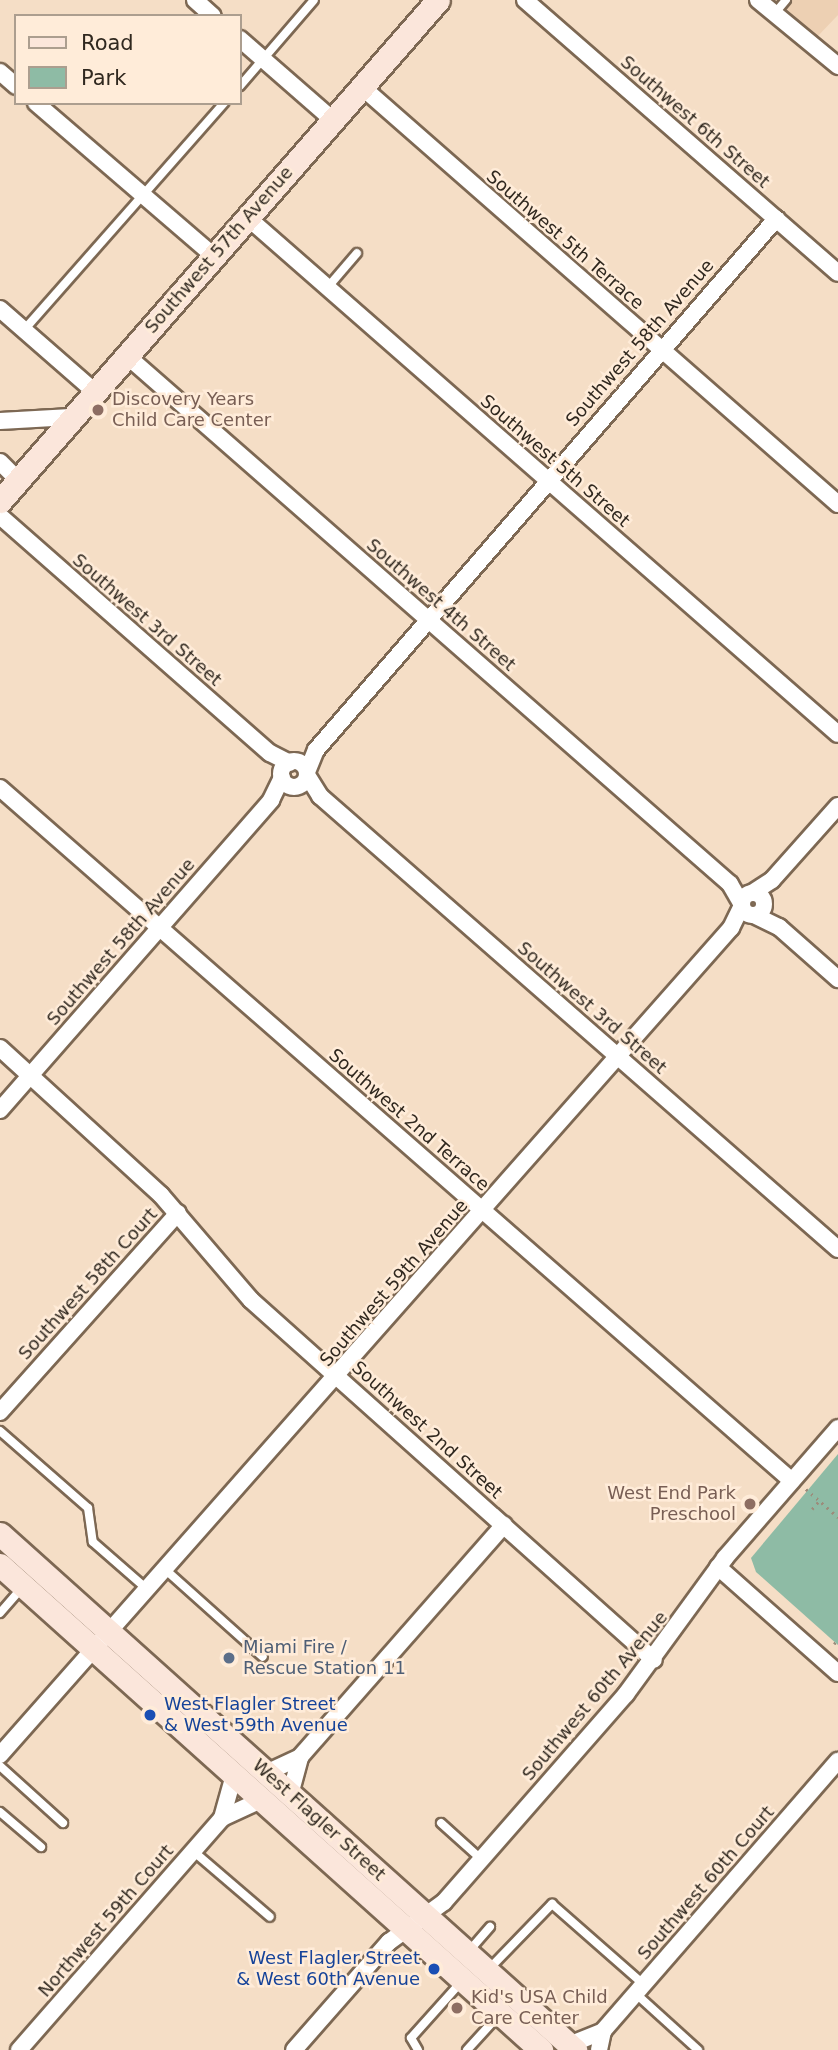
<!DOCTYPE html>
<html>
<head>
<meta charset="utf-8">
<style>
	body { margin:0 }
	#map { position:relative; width:838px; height:2050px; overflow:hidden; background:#f5dec6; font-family:"DejaVu Sans",sans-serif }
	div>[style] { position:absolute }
	.built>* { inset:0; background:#edd0b3 }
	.green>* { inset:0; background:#8ebba5 }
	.path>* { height:2.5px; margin-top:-1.25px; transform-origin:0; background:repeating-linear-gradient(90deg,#9c8c7b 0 2px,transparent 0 7px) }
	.roads { filter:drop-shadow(2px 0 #7d6853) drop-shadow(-2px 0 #7d6853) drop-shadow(0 2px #7d6853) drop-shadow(0 -2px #7d6853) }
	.lane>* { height:8px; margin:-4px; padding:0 4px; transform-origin:4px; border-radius:4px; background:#fff }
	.street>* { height:16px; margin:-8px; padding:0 8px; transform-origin:8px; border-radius:8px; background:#fff }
	.street>.ring { margin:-8px; padding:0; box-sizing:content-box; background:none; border:16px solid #fff; border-radius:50% }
	.secondary>* { height:23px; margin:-11.5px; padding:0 11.5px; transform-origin:11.5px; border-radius:11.5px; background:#fbe6db }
	.dots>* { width:19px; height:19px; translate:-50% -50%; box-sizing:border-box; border:4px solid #ffecd9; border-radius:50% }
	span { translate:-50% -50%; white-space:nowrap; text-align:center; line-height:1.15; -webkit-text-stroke:5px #ffecd9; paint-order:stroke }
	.street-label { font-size:18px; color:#30281f }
	.education-label { font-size:18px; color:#785e54 }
	.left { translate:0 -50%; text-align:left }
	.right { translate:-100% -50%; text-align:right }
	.service-label { font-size:18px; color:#4e5e75 }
	.transit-label { font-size:18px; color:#164399 }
	.legend { position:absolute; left:14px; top:14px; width:228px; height:91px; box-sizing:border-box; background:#ffecd9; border:2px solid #ac9e8f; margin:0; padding:9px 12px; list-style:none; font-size:21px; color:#30281f }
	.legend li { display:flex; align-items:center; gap:14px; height:35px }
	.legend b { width:35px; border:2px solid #ac9e8f }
</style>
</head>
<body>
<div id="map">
	<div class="built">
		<i style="clip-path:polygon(771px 0,838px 0,838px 15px,816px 38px)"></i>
	</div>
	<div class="green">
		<i style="clip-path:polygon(838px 1454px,838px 1645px,756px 1572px,751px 1558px)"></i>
	</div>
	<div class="path">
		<i style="left:806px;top:1489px;width:43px;rotate:41.2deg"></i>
		<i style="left:812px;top:1509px;width:11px;rotate:-49deg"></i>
		<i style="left:834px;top:1644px;width:6px;rotate:-51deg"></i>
	</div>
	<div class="roads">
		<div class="lane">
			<i style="left:775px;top:13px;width:17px;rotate:-50deg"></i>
			<i style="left:240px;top:86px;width:113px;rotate:-49.3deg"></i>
			<i style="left:327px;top:288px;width:46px;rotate:-49.4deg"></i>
			<i style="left:24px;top:330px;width:303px;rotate:-48.6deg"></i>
			<i style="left:0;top:1431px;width:117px;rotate:41.2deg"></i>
			<i style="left:88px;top:1508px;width:34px;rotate:82deg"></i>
			<i style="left:93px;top:1542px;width:73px;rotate:41.1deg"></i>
			<i style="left:168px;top:1572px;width:127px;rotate:41.8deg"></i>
			<i style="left:0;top:1613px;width:33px;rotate:-49deg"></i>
			<i style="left:0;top:1766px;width:85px;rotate:42.1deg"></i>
			<i style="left:0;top:1812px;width:54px;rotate:40.5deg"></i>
			<i style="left:441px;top:1823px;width:54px;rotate:42deg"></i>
			<i style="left:193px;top:1851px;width:101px;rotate:40.6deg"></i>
			<i style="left:469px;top:1951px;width:32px;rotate:-49deg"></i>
			<i style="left:489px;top:1969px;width:91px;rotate:-45.9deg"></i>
			<i style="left:552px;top:1904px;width:121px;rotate:41.3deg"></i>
			<i style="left:635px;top:1993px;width:85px;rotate:42.1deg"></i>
			<i style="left:418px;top:2050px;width:14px;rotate:-120deg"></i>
			<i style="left:411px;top:2038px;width:75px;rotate:-48.2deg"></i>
			<i style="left:467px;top:2050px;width:46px;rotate:-47.6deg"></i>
		</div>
		<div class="street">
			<i style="left:195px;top:0;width:24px;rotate:42deg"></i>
			<i style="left:525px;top:0;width:415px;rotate:41.1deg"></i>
			<i style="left:758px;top:0;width:104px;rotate:39.5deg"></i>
			<i style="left:240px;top:39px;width:123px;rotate:41.1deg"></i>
			<i style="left:0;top:72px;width:21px;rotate:41deg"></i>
			<i style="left:362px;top:87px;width:633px;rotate:41.22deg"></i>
			<i style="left:36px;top:103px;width:235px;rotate:40.7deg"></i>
			<i style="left:247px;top:217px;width:785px;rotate:41.18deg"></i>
			<i style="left:0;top:309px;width:125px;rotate:41.1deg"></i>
			<i style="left:126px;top:355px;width:803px;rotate:41.21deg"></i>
			<i style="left:730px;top:884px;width:22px;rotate:60deg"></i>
			<i style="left:0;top:421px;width:71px;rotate:-3.2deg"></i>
			<i style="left:0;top:462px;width:25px;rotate:45deg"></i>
			<i style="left:0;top:516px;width:359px;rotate:41.3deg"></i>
			<i style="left:270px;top:753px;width:22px;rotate:27deg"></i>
			<i class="ring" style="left:281px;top:761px;width:10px;height:10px"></i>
			<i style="left:307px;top:772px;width:24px;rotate:-68deg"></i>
			<i style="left:316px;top:750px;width:703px;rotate:-49.1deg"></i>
			<i style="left:307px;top:775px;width:25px;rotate:58deg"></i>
			<i style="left:320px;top:796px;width:688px;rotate:41.17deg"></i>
			<i style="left:0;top:788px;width:1052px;rotate:41.19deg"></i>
			<i class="ring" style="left:742px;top:893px;width:6px;height:6px"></i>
			<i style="left:752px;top:893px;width:24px;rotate:-33deg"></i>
			<i style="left:772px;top:880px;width:99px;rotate:-48.3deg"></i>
			<i style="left:754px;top:915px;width:28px;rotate:26deg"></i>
			<i style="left:779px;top:927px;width:79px;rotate:41.4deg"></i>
			<i style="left:0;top:1048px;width:218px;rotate:42.4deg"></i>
			<i style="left:161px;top:1195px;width:138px;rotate:49.4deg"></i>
			<i style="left:251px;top:1300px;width:540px;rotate:41.77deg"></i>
			<i style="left:0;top:1110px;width:412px;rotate:-48.8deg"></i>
			<i style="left:271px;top:800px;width:25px;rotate:-64deg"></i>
			<i style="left:0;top:1412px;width:267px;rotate:-48.2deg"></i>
			<i style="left:718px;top:1567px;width:160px;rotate:41.5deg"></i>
			<i style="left:0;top:1755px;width:1104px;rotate:-48.53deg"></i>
			<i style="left:731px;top:928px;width:25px;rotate:-64deg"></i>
			<i style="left:266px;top:1773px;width:38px;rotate:-25deg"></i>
			<i style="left:290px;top:1795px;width:39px;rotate:-75deg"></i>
			<i style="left:300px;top:1757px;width:309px;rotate:-48.7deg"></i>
			<i style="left:222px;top:1818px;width:43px;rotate:-24.8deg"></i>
			<i style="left:569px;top:2045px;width:37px;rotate:-22deg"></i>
			<i style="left:19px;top:2050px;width:308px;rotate:-48.8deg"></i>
			<i style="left:222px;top:1818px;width:45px;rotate:-74.4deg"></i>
			<i style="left:294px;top:2050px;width:144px;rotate:-48.7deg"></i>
			<i style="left:389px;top:1942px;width:68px;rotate:-36deg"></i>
			<i style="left:444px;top:1902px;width:276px;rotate:-48.8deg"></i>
			<i style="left:626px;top:1694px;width:168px;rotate:-53.9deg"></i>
			<i style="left:725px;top:1558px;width:172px;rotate:-49deg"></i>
			<i style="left:599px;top:2050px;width:19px;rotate:-78deg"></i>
			<i style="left:603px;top:2031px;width:358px;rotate:-49deg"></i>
		</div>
		<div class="secondary">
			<i style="left:0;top:501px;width:665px;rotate:-48.84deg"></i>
			<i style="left:0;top:1534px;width:773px;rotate:41.9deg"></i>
			<i style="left:0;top:1565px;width:727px;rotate:41.88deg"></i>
		</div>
	</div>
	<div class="dots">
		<i style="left:98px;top:410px;background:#8d6e63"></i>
		<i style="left:750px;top:1504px;background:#8d6e63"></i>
		<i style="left:229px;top:1658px;background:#5c6f8a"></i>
		<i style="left:150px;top:1715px;background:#1a4fb4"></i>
		<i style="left:434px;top:1969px;background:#1a4fb4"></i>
		<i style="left:457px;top:2008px;background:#8d6e63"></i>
	</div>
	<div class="street-label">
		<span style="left:695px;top:122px;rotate:41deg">Southwest 6th Street</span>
		<span style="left:565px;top:240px;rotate:41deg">Southwest 5th Terrace</span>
		<span style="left:219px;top:250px;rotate:-49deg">Southwest 57th Avenue</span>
		<span style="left:640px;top:343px;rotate:-49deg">Southwest 58th Avenue</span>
		<span style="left:555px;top:461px;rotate:41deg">Southwest 5th Street</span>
		<span style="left:441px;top:605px;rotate:41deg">Southwest 4th Street</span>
		<span style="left:147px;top:620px;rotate:41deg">Southwest 3rd Street</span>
		<span style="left:121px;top:942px;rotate:-49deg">Southwest 58th Avenue</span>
		<span style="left:592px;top:1008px;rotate:41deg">Southwest 3rd Street</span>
		<span style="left:409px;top:1120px;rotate:41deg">Southwest 2nd Terrace</span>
		<span style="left:394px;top:1283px;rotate:-49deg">Southwest 59th Avenue</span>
		<span style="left:88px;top:1284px;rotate:-48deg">Southwest 58th Court</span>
		<span style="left:427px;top:1430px;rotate:42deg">Southwest 2nd Street</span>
		<span style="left:595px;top:1696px;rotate:-50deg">Southwest 60th Avenue</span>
		<span style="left:319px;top:1820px;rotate:42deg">West Flagler Street</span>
		<span style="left:706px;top:1883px;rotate:-49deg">Southwest 60th Court</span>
		<span style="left:106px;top:1921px;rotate:-49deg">Northwest 59th Court</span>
	</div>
	<div class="education-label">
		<span class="left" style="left:112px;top:410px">Discovery Years<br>Child Care Center</span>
		<span class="right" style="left:736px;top:1504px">West End Park<br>Preschool</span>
		<span class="left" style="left:471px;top:2008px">Kid's USA Child<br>Care Center</span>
	</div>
	<div class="service-label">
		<span class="left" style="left:243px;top:1658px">Miami Fire /<br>Rescue Station 11</span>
	</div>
	<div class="transit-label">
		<span class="left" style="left:164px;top:1715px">West Flagler Street<br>&amp; West 59th Avenue</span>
		<span class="right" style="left:420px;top:1969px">West Flagler Street<br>&amp; West 60th Avenue</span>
	</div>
	<ul class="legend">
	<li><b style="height:9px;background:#fbe6db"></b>Road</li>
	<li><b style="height:19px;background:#8ebba5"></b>Park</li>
	</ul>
</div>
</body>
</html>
